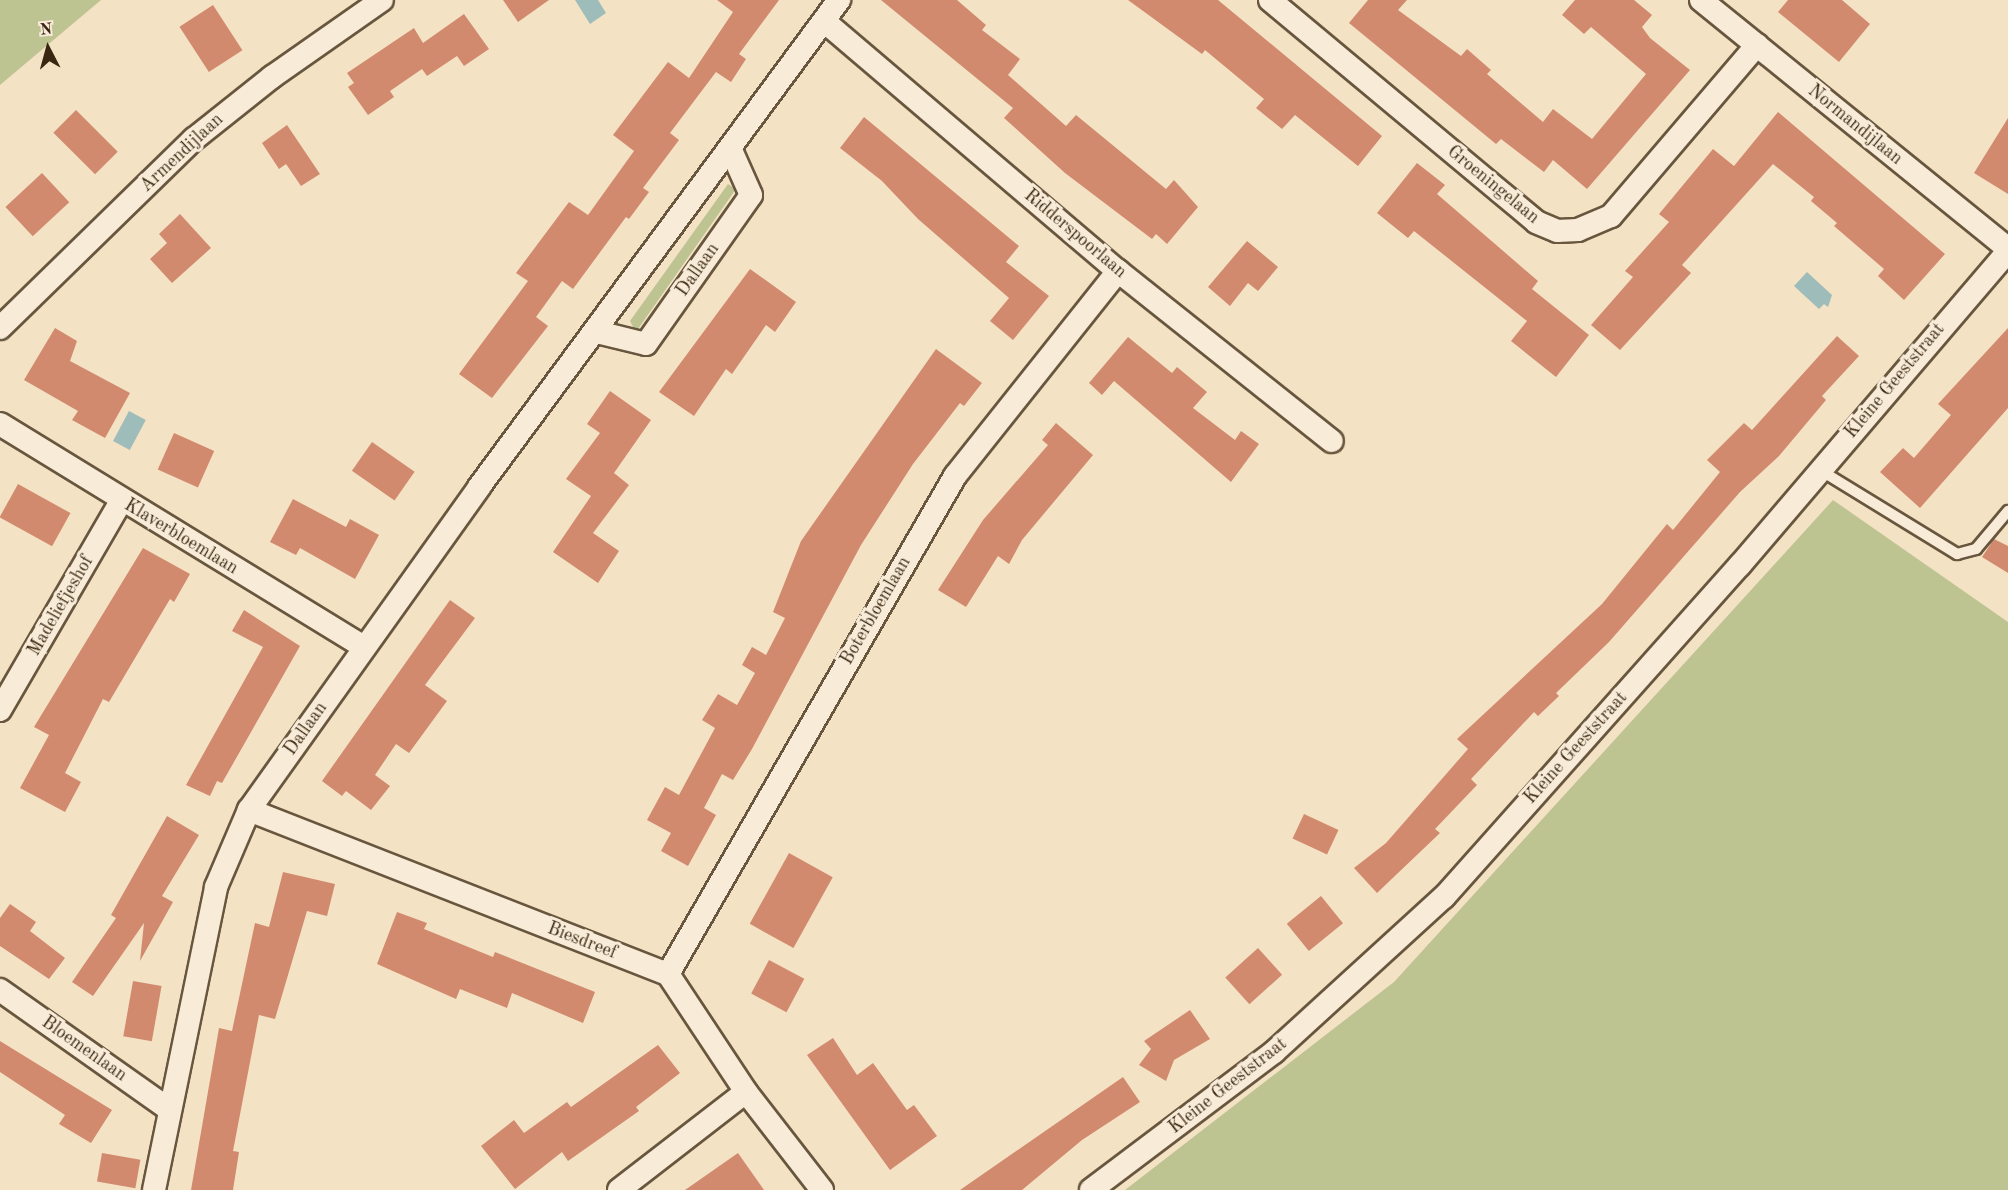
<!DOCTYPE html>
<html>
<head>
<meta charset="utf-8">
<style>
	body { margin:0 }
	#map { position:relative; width:2008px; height:1190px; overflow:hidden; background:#f4e2c4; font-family:"Old Standard TT",serif }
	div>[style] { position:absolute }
	.green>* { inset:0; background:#bec392 }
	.water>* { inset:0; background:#9ebcba; transform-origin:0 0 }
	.building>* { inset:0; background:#d28a6f; transform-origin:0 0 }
	.roads { filter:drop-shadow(2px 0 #68563e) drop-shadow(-2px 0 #68563e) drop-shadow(0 2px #68563e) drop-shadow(0 -2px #68563e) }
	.service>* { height:10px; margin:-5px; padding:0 5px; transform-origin:5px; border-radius:5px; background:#f8ecd9 }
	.minor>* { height:22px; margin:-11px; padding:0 11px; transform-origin:11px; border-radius:11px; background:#f8ecd9 }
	span { translate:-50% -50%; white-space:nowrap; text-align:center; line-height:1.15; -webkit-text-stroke:6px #f8ecd9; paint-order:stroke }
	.street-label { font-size:18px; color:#392711 }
	.north { position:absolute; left:18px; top:18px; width:60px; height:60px; -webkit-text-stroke:4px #f8ecd9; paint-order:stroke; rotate:354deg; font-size:16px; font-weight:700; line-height:24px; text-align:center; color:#392711 }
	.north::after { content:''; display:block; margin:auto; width:21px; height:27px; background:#392711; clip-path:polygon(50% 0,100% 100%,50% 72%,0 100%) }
</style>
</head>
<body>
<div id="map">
	<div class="green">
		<i style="clip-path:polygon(0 0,101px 0,0 85px)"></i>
		<i style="clip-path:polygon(728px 184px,736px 189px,638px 329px,633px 327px,630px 321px)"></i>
		<i style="clip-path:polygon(1833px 500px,2008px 622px,2008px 1190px,1125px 1190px,1394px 982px)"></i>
	</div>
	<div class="water">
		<i style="clip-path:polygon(575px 0,598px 0,606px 13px,590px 24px)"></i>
		<i style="clip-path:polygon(1807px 272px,1832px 295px,1828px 307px,1824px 304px,1819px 309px,1794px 286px)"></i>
		<i style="left:129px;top:411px;width:19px;height:34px;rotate:28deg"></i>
	</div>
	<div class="building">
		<i style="clip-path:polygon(503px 0,549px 0,518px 22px)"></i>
		<i style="clip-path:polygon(717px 0,779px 0,739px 54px,746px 59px,731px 82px,716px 72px,670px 133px,679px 140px,643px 188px,649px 192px,629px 219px,626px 217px,573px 289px,562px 281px,536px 317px,548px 326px,492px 398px,459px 374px,528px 281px,516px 273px,569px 202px,588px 215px,634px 151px,613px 135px,668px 62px,689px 78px,733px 12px)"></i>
		<i style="clip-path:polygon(881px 0,957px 0,986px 25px,982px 30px,1020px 59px,1008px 75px,1066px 126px,1076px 115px,1166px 189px,1174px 180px,1198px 207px,1167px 244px,1156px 234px,1152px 239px,1065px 173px,1004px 118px,1013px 108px)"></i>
		<i style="clip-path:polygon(1128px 0,1218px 0,1382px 136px,1358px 166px,1295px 115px,1282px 129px,1256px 108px,1264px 99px,1205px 50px,1202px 54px)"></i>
		<i style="clip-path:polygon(1368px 0,1407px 0,1398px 10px,1461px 56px,1467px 49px,1491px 70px,1487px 74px,1543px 122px,1553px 109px,1592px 139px,1646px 74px,1591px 27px,1584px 34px,1562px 15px,1575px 0,1634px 0,1652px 15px,1642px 27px,1650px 38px,1690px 70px,1587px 189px,1553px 160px,1544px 172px,1501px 139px,1496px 144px,1349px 23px)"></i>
		<i style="clip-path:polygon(1788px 0,1842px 0,1870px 24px,1839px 62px,1778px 12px)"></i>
		<i style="left:213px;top:5px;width:54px;height:40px;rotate:57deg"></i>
		<i style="clip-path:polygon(464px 14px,489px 49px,464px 66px,457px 56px,427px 76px,422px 69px,390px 91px,394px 97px,368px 115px,348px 87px,354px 83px,347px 73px,414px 28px,423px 43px)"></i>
		<i style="left:76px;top:110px;width:59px;height:32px;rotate:45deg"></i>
		<i style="clip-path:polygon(1778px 112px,1945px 254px,1904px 300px,1878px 276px,1884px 269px,1834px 226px,1837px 223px,1811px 201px,1814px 197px,1773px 164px,1682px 265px,1691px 273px,1620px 350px,1591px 325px,1633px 277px,1625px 271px,1669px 222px,1659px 214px,1713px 149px,1734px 166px)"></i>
		<i style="clip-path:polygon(864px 117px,1019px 246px,1006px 262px,1049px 296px,1013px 340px,990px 321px,1009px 298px,918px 219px,882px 181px,840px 148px)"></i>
		<i style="clip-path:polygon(2008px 118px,2008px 194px,1974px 173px)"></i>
		<i style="clip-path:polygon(287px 125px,320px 174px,301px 186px,286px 164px,279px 169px,262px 143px)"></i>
		<i style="clip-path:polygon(1417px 163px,1445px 185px,1437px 194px,1538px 281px,1532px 289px,1589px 335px,1556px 377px,1511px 341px,1527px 321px,1414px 231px,1408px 238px,1377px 213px)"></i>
		<i style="left:42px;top:173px;width:40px;height:50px;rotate:47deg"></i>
		<i style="clip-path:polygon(180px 214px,211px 248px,172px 283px,150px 259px,167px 243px,159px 234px)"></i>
		<i style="clip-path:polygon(1247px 241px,1278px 267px,1258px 291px,1248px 283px,1230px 306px,1208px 287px)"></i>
		<i style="clip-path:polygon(750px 269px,796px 302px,775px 332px,766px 325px,732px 374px,726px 369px,694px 416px,659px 392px)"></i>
		<i style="clip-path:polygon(55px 328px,77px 341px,70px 361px,130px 393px,105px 438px,72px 420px,78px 411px,24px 380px)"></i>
		<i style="clip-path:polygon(2008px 328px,2008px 408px,1920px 508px,1880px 472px,1903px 448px,1914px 458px,1951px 415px,1938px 404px)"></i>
		<i style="clip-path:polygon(1837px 336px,1859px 356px,1822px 396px,1826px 400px,1779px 456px,1740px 492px,1609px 642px,1556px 693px,1559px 696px,1538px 716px,1534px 712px,1471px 779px,1477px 785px,1435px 829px,1440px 833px,1377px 893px,1354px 868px,1386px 843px,1468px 749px,1457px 739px,1602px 604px,1667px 524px,1673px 530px,1720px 472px,1707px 460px,1744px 423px,1752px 430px)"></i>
		<i style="clip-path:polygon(1128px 337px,1172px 373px,1177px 367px,1207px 392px,1193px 408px,1235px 440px,1241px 431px,1259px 444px,1231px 482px,1114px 381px,1102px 395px,1089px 383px)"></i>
		<i style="clip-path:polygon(936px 349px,982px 383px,964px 406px,960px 403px,913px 464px,861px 545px,752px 749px,733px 780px,722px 774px,704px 808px,716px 815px,688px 866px,661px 851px,671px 833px,647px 820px,665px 787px,679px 795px,715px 728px,702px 720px,718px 694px,737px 705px,755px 673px,742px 665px,752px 647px,766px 655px,785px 618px,773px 612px,801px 541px)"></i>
		<i style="clip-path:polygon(610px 391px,651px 420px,614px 473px,629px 485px,593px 533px,619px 551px,598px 583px,553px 552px,591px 496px,566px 479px,600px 433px,587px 424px)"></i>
		<i style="clip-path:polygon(1056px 423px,1093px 455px,1022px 540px,1009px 564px,998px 556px,966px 607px,938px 590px,983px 520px,1048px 445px,1042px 440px)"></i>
		<i style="left:174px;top:433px;width:44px;height:40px;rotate:24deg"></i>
		<i style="left:372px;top:442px;width:52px;height:35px;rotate:35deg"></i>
		<i style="left:18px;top:484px;width:60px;height:38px;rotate:29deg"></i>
		<i style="clip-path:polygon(293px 499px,346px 527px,350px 519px,379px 535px,355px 579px,300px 548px,296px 555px,270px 542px)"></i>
		<i style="clip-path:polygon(1994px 539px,2008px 546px,2008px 573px,1982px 557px)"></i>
		<i style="clip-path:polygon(143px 548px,190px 574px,174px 602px,170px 599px,109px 702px,103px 699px,65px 773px,81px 782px,65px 812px,20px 788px,49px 735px,34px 727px)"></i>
		<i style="clip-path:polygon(450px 600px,475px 618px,425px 685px,447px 701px,409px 753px,396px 744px,375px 775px,390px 786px,371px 810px,346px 791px,342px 796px,322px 781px)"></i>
		<i style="clip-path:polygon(244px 610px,300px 646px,222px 783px,217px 781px,210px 796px,186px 785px,263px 647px,232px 631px)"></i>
		<i style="left:1304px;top:814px;width:38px;height:27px;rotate:25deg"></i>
		<i style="clip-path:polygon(167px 816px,199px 835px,162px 896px,173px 902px,140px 961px,144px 923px,93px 996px,72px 982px,116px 918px,111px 915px)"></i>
		<i style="left:789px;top:853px;width:50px;height:81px;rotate:29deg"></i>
		<i style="clip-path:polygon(283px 872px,335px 884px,327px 916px,307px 911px,275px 1019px,259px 1015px,233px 1151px,239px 1152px,233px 1190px,191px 1190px,219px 1028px,232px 1031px,255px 923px,269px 927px)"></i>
		<i style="left:1321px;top:896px;width:35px;height:44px;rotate:51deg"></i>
		<i style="clip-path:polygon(10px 904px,36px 922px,30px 931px,65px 958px,49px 979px,0 946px,0 918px)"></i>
		<i style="clip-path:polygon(397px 912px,427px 923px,424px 929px,493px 957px,495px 952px,595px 992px,583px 1023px,512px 993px,507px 1008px,460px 989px,456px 999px,377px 964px)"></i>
		<i style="left:1258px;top:948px;width:36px;height:44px;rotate:48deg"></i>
		<i style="left:769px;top:960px;width:40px;height:38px;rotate:28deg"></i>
		<i style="left:133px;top:981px;width:29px;height:56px;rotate:10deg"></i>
		<i style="clip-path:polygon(1190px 1010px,1210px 1039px,1174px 1060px,1166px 1081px,1139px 1065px,1151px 1049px,1144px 1041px)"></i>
		<i style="clip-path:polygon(833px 1038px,857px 1075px,873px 1063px,907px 1110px,914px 1105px,937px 1136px,890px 1170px,807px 1055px)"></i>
		<i style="clip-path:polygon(0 1041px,112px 1110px,91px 1143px,59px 1124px,65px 1115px,0 1072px)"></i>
		<i style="clip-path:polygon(658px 1045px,680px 1073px,636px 1107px,639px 1111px,568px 1161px,562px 1152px,515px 1189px,481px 1146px,514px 1120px,524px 1133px,567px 1102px,571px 1107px)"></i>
		<i style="clip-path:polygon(1123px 1077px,1140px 1102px,1082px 1140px,1022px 1190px,960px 1190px)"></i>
		<i style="left:102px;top:1153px;width:39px;height:29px;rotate:10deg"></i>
		<i style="clip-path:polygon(738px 1153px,764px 1190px,685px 1190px)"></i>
	</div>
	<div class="roads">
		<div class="service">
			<i style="left:1820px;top:470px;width:161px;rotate:31.5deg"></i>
			<i style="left:1957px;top:554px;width:20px;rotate:-15deg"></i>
			<i style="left:1976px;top:549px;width:50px;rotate:-49.9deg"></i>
		</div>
		<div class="minor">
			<i style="left:1270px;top:0;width:346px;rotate:39.8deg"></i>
			<i style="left:1536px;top:222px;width:23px;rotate:23deg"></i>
			<i style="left:1557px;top:231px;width:21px;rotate:-3deg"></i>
			<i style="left:1578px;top:230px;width:36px;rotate:-23deg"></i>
			<i style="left:1611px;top:216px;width:225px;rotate:-49.5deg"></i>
			<i style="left:1701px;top:0;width:395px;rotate:39deg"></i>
			<i style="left:824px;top:21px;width:386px;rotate:40.4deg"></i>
			<i style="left:1118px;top:271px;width:273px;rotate:38.5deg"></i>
			<i style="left:0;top:328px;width:271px;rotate:-44.3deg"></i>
			<i style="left:194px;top:139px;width:100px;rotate:-38.5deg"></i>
			<i style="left:272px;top:77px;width:134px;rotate:-35deg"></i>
			<i style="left:597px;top:332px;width:50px;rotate:13.8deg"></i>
			<i style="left:646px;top:344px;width:182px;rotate:-54.8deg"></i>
			<i style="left:751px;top:195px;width:49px;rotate:-114deg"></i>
			<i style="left:0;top:424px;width:427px;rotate:31.5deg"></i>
			<i style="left:0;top:710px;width:241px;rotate:-59.9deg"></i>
			<i style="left:249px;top:810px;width:450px;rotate:21.4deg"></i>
			<i style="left:668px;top:974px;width:141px;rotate:56.5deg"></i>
			<i style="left:746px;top:1092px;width:124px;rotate:52.2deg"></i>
			<i style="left:668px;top:974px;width:575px;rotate:-60.04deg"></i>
			<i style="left:955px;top:476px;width:262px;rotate:-51.5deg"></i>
			<i style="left:0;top:990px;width:204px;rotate:35.2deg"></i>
			<i style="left:154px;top:1190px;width:309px;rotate:-78.4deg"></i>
			<i style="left:216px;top:887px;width:84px;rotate:-66.8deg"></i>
			<i style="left:249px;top:810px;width:397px;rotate:-54.5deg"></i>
			<i style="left:479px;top:487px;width:606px;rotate:-53.53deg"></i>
			<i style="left:619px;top:1190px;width:160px;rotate:-37.7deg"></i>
			<i style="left:1091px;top:1190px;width:229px;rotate:-37deg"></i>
			<i style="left:1274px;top:1052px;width:230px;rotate:-42.4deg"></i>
			<i style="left:1444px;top:897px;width:445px;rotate:-48.3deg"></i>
			<i style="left:1740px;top:565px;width:413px;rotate:-49.5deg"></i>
		</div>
	</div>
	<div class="street-label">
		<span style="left:1855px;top:125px;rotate:39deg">Normandijlaan</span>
		<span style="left:182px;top:153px;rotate:-43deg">Armendijlaan</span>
		<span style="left:1493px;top:185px;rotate:39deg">Groeningelaan</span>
		<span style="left:1075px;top:234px;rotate:40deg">Ridderspoorlaan</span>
		<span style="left:698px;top:270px;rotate:-55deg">Dallaan</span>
		<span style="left:1895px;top:381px;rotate:-50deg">Kleine Geeststraat</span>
		<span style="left:181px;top:537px;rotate:31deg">Klaverbloemlaan</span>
		<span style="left:61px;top:606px;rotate:-60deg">Madeliefjeshof</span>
		<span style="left:876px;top:611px;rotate:-60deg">Boterbloemlaan</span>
		<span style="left:306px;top:729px;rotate:-55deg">Dallaan</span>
		<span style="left:1576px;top:748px;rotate:-48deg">Kleine Geeststraat</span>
		<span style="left:582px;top:941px;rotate:21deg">Biesdreef</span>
		<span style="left:84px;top:1049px;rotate:35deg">Bloemenlaan</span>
		<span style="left:1228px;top:1086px;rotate:-38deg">Kleine Geeststraat</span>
	</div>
	<div class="north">N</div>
</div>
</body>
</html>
